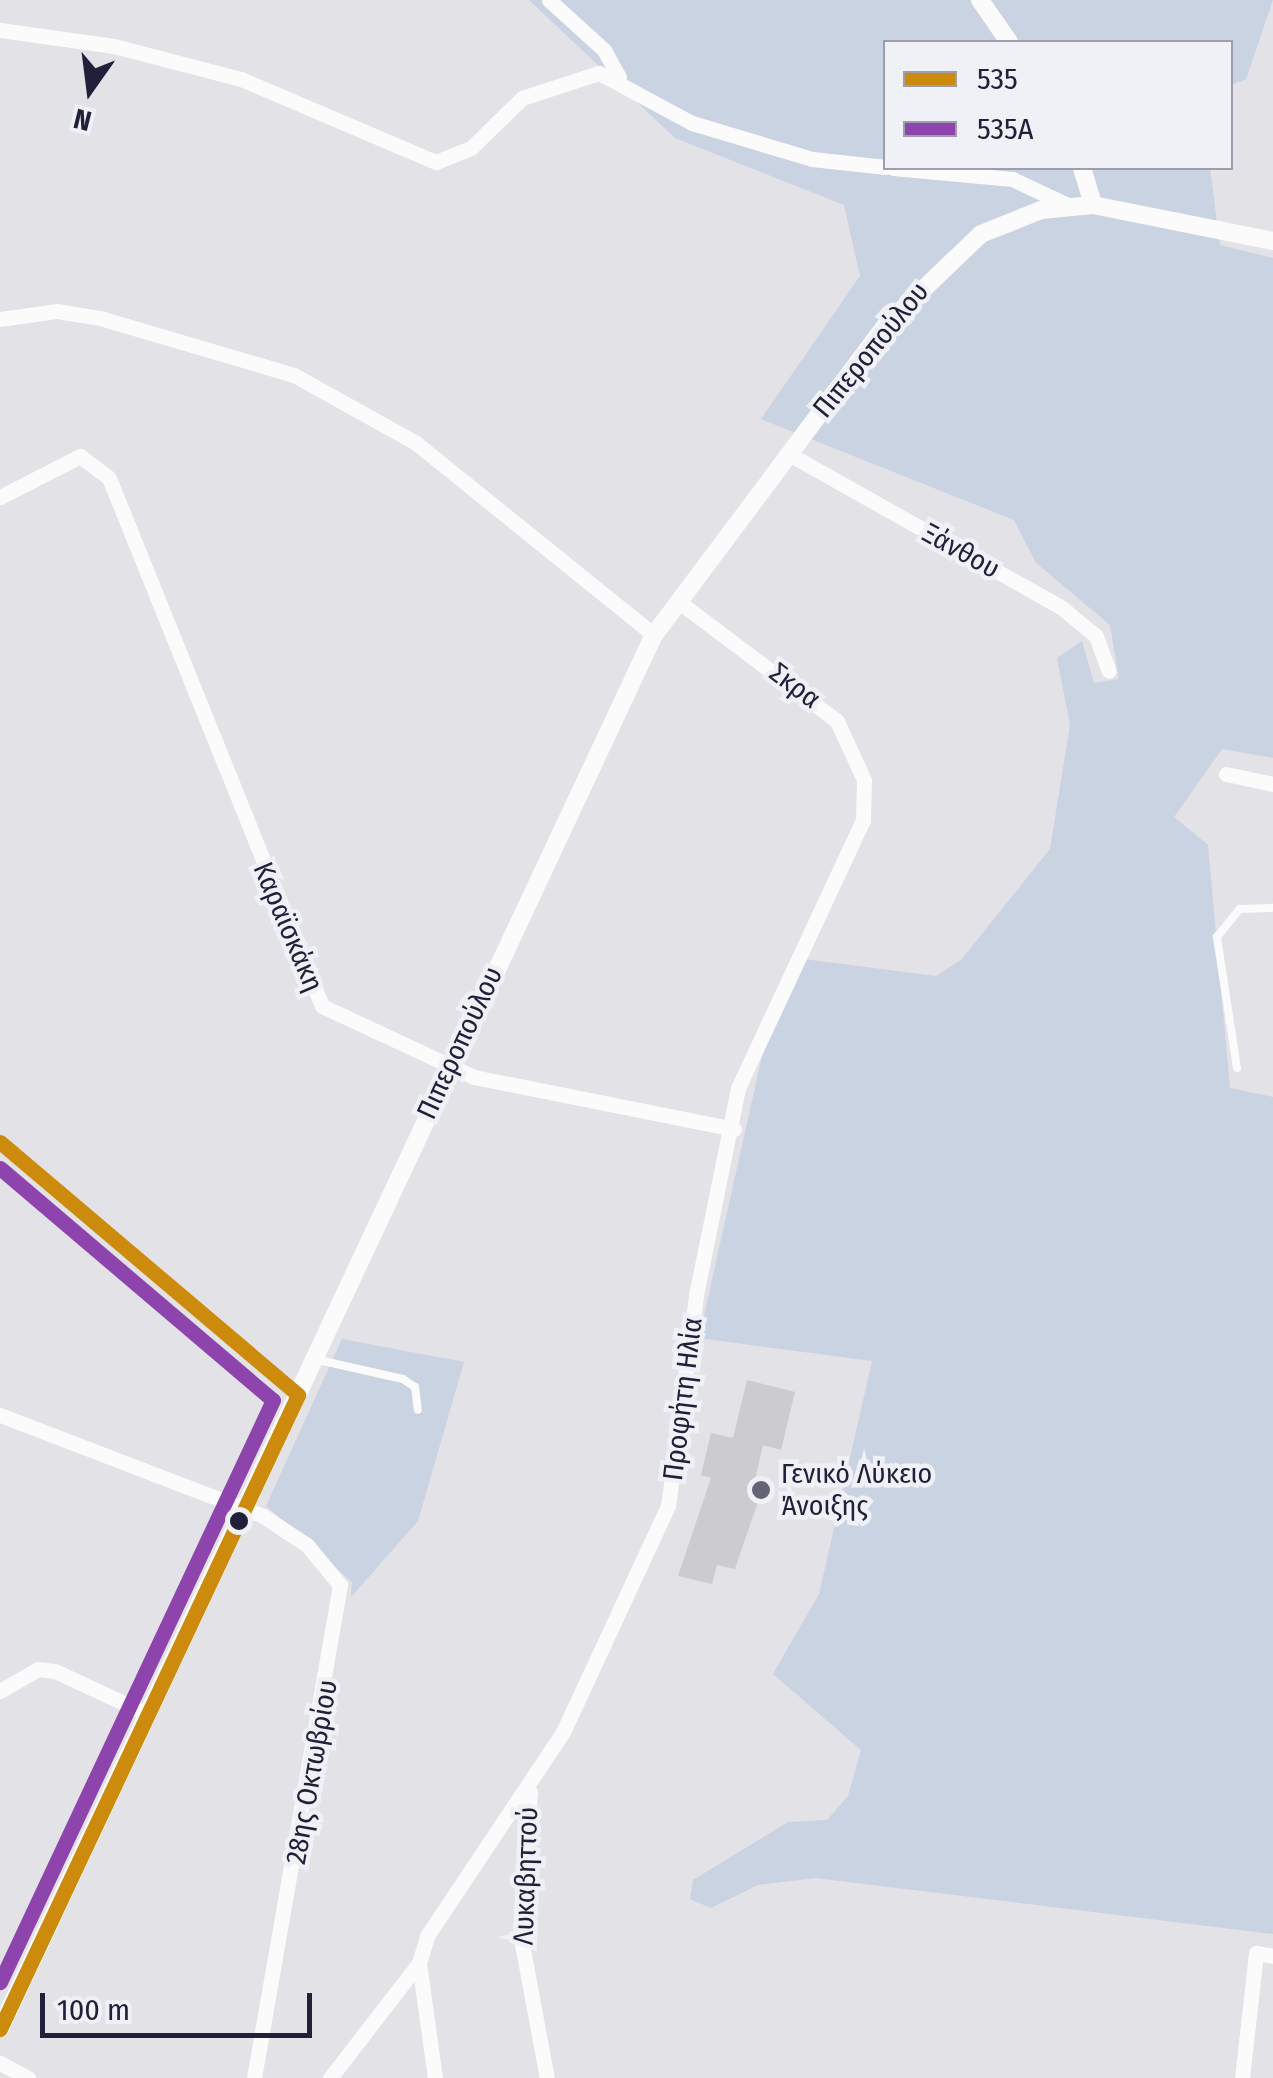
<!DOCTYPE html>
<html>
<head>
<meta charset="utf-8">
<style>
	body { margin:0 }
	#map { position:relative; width:1273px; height:2078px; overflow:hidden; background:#e2e2e7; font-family:"Fira Sans Condensed",sans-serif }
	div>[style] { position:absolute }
	.green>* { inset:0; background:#cad3e1 }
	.building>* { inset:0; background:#cbcbd0 }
	.service>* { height:8px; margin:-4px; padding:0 4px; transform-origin:4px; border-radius:4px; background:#fbfbfb }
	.minor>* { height:15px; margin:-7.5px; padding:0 7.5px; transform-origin:7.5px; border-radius:7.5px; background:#fbfbfb }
	.tertiary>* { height:18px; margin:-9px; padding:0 9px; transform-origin:9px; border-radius:9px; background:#fbfbfb }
	.bus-1>* { height:15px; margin:-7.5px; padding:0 7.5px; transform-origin:7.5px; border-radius:7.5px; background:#cc8b0c }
	.bus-2>* { height:15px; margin:-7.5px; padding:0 7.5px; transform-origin:7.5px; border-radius:7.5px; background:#8e44ad }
	.dots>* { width:28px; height:28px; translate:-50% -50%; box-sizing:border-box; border:5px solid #eff1f7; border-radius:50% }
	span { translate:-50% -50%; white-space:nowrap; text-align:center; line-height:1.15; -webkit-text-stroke:9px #eff1f7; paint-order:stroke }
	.street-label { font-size:28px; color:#21203a }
	.poi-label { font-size:28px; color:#21203a }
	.left { translate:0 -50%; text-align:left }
	.legend { position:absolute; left:883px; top:40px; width:350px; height:130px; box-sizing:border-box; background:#eff1f7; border:2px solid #9d9dab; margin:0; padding:12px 18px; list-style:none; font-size:30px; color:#21203a }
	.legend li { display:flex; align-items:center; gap:20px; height:50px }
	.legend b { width:50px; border:2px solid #9d9dab }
	.north { position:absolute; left:40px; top:40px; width:100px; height:100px; -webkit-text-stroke:8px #eff1f7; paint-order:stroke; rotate:194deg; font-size:28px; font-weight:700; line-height:40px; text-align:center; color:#21203a }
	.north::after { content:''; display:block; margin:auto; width:35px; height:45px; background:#21203a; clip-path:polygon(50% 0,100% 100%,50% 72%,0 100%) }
	.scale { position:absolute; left:40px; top:1993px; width:272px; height:45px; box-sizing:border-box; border:5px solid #21203a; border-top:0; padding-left:12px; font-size:30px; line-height:35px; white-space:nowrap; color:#21203a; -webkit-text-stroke:8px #eff1f7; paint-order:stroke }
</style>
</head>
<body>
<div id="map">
	<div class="green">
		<i style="clip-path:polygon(529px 0,1273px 0,1246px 79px,1231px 85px,1230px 42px,886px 42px,886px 168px,1210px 168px,1220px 245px,1273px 258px,1273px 758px,1222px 749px,1174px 817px,1208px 845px,1230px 1088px,1273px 1097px,1273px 1934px,815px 1878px,758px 1885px,711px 1908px,690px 1899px,693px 1880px,788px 1822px,827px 1820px,848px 1796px,861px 1750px,773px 1674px,819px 1594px,872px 1361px,699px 1338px,762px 1056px,803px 959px,936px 976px,961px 960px,1050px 849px,1070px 725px,1057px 658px,1082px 641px,1094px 683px,1119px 679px,1110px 625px,1036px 563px,1014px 520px,761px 419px,860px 276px,844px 205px,675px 138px)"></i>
		<i style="clip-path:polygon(342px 1339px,464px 1362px,418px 1521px,351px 1597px,352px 1582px,266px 1506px)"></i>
	</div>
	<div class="building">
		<i style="clip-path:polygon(747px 1380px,795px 1392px,781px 1450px,763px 1445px,753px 1488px,762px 1490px,735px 1569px,717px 1565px,712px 1584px,678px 1576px,711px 1478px,701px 1475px,711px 1433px,733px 1438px)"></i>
	</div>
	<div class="service">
		<i style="left:1237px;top:1068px;width:133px;rotate:-98.7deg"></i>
		<i style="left:1217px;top:937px;width:36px;rotate:-51deg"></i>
		<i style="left:1240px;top:909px;width:33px;rotate:-2deg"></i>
		<i style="left:314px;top:1359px;width:91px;rotate:12.7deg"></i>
		<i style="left:403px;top:1379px;width:14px;rotate:34deg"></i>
		<i style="left:415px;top:1387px;width:23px;rotate:83deg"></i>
	</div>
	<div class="minor">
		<i style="left:549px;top:0;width:74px;rotate:42.3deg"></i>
		<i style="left:604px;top:50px;width:31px;rotate:61deg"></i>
		<i style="left:0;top:30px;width:115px;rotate:8deg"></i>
		<i style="left:114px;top:46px;width:131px;rotate:14.6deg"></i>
		<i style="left:241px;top:79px;width:212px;rotate:23.1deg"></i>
		<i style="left:436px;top:162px;width:38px;rotate:-22deg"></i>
		<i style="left:471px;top:148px;width:71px;rotate:-44.4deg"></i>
		<i style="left:522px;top:98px;width:81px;rotate:-18deg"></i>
		<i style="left:599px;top:73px;width:106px;rotate:28.3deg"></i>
		<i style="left:692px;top:123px;width:125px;rotate:16.7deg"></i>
		<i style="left:812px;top:159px;width:74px;rotate:6.2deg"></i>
		<i style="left:893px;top:168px;width:120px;rotate:5.3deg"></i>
		<i style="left:1012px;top:179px;width:64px;rotate:25deg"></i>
		<i style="left:0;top:319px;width:58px;rotate:-8deg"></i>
		<i style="left:57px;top:311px;width:44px;rotate:9.2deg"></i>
		<i style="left:100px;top:318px;width:202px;rotate:16.4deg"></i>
		<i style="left:294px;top:375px;width:140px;rotate:29.1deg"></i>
		<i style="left:416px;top:443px;width:306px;rotate:38.9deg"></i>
		<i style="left:789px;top:454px;width:313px;rotate:29.4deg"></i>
		<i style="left:1062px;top:608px;width:44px;rotate:39.5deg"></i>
		<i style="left:1096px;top:636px;width:37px;rotate:70deg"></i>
		<i style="left:0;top:497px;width:90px;rotate:-27.1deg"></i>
		<i style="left:80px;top:456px;width:36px;rotate:37deg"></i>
		<i style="left:109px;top:478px;width:569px;rotate:68.03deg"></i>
		<i style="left:322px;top:1006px;width:168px;rotate:25deg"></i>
		<i style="left:474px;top:1077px;width:265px;rotate:11.3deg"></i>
		<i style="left:1226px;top:774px;width:48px;rotate:12deg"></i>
		<i style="left:0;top:1142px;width:391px;rotate:40.3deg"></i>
		<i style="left:0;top:1415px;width:282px;rotate:21deg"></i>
		<i style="left:263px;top:1516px;width:53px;rotate:33.4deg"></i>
		<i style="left:307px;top:1545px;width:52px;rotate:50.5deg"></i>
		<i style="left:340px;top:1585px;width:500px;rotate:99.9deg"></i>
		<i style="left:0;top:1691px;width:44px;rotate:-30.1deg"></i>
		<i style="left:38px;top:1669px;width:17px;rotate:7deg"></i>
		<i style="left:55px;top:1671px;width:99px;rotate:25deg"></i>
		<i style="left:530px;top:1792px;width:141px;rotate:94.1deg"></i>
		<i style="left:520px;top:1933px;width:147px;rotate:79.5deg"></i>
		<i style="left:0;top:2063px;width:32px;rotate:28deg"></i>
		<i style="left:330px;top:2078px;width:145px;rotate:-52.3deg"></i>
		<i style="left:435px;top:2078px;width:116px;rotate:-97.9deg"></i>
		<i style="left:419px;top:1963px;width:28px;rotate:-73deg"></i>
		<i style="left:427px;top:1936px;width:245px;rotate:-56.3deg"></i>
		<i style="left:563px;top:1732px;width:249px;rotate:-65.1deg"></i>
		<i style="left:668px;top:1506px;width:213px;rotate:-82.4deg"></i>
		<i style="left:696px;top:1295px;width:211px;rotate:-78.5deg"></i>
		<i style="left:738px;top:1088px;width:296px;rotate:-65deg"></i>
		<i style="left:863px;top:820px;width:40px;rotate:-88.6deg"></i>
		<i style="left:864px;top:780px;width:65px;rotate:-114.6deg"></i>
		<i style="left:837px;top:721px;width:198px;rotate:-143deg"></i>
		<i style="left:1242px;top:2078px;width:126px;rotate:-83.6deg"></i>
		<i style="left:1256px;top:1953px;width:17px;rotate:10deg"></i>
	</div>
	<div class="tertiary">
		<i style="left:980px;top:0;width:51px;rotate:55.4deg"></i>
		<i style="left:1082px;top:168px;width:39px;rotate:73deg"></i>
		<i style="left:0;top:2029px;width:1540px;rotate:-64.87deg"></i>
		<i style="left:654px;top:635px;width:387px;rotate:-53.2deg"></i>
		<i style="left:886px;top:325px;width:132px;rotate:-43.8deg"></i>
		<i style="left:981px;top:234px;width:65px;rotate:-21.8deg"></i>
		<i style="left:1041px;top:210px;width:52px;rotate:-5.5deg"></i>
		<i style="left:1093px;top:205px;width:184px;rotate:11.3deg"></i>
	</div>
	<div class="bus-1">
		<i style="left:0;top:1142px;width:391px;rotate:40.3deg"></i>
		<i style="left:298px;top:1395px;width:701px;rotate:115.18deg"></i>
	</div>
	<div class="bus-2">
		<i style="left:0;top:1168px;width:358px;rotate:40.4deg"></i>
		<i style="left:273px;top:1400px;width:643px;rotate:115.13deg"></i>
	</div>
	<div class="dots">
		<i style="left:761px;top:1490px;background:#656477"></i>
		<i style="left:239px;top:1521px;background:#21203a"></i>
	</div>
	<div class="street-label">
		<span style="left:871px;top:350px;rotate:-51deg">Πιπεροπούλου</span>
		<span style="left:961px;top:551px;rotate:29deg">Ξάνθου</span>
		<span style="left:795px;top:686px;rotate:37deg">Σκρα</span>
		<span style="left:288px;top:927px;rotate:67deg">Καραϊσκάκη</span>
		<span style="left:460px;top:1043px;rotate:-65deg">Πιπεροπούλου</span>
		<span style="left:683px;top:1399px;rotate:-83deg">Προφήτη Ηλία</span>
		<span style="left:312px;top:1772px;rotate:-80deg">28ης Οκτωβρίου</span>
		<span style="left:526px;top:1876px;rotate:-88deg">Λυκαβηττού</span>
	</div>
	<div class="poi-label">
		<span class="left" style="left:781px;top:1490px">Γενικό Λύκειο<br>Άνοιξης</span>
	</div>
	<ul class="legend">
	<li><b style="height:12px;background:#cc8b0c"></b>535</li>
	<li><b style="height:12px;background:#8e44ad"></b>535A</li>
	</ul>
	<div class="north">N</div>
	<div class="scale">100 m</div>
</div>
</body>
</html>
